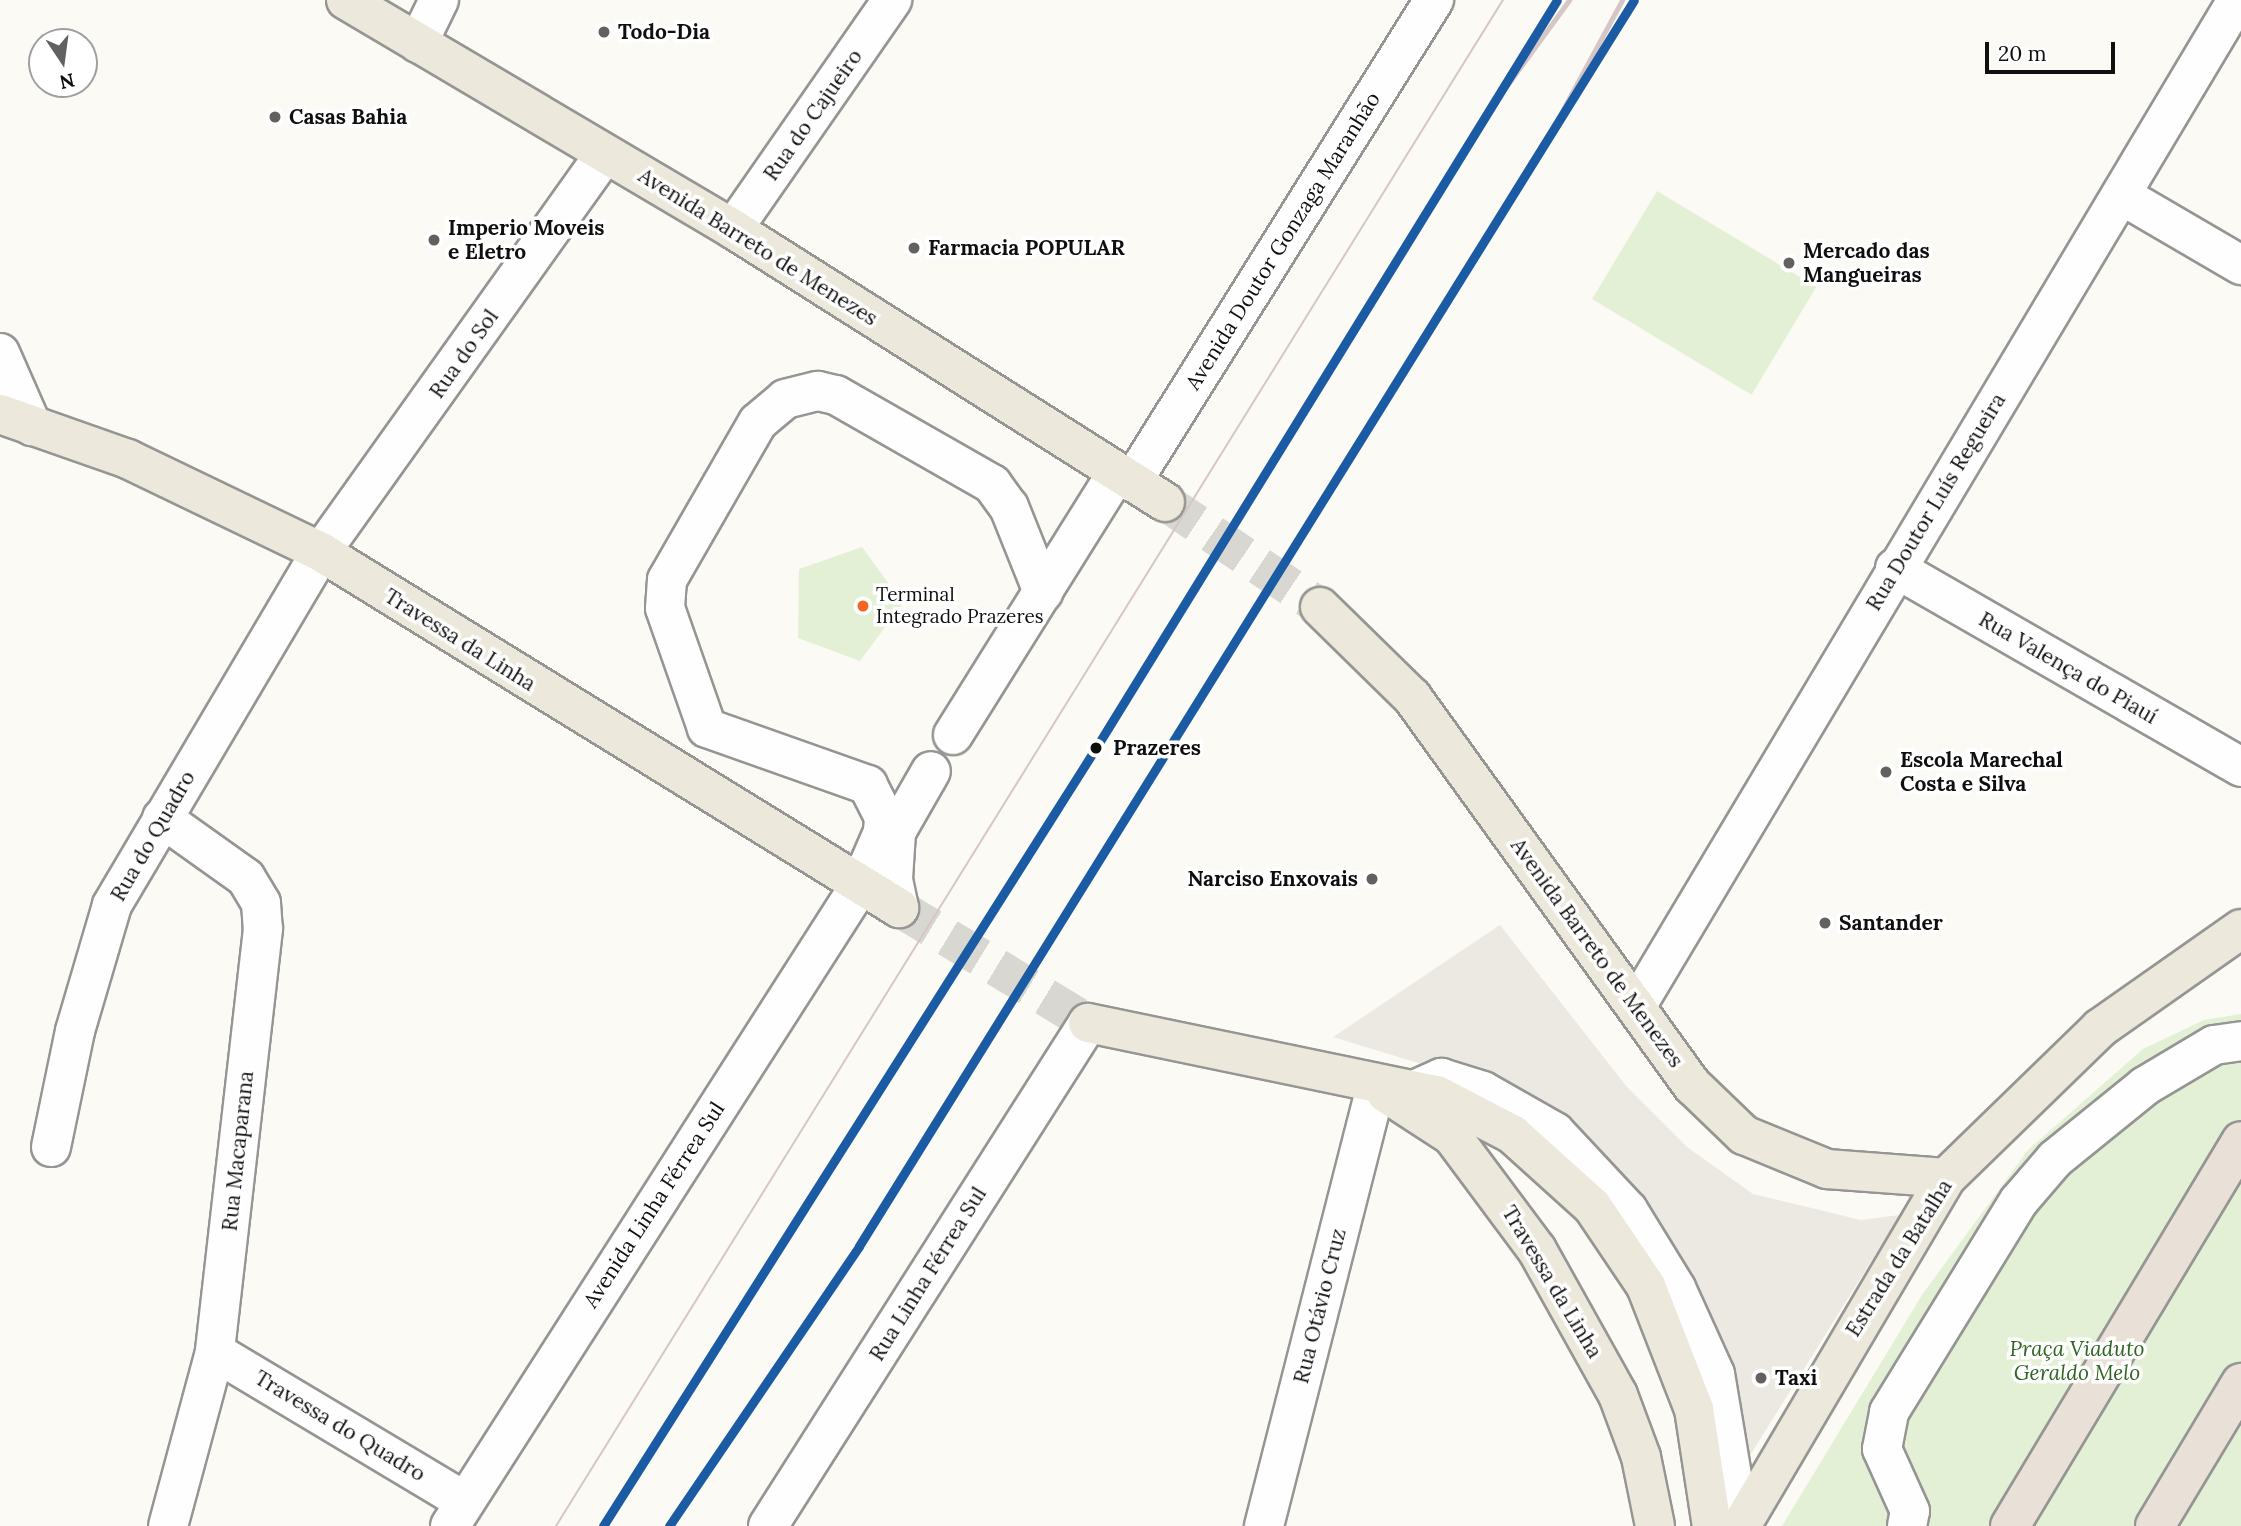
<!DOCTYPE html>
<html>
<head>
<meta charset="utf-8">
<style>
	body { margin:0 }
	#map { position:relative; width:2241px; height:1526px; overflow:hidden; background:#fbfaf5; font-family:Lora,serif }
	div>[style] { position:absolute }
	.green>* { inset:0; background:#e4f0d6; transform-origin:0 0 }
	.plaza>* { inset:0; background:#ebe9e1 }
	.major-tunnel>* { height:38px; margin-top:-19px; transform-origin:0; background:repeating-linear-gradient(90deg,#d8d7d2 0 38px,transparent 0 57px) }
	.roads { filter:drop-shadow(2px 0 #959593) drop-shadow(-2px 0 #959593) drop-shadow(0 2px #959593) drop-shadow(0 -2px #959593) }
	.minor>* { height:38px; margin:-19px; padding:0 19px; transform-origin:19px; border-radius:19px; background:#fefefe }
	.major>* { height:38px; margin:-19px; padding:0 19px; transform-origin:19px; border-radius:19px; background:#ece8db }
	.highway>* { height:38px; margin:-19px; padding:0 19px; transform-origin:19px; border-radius:19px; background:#e9e0d7 }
	.tram>* { height:2px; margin:-1px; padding:0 1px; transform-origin:1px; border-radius:1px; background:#d7c6c6 }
	.rail>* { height:5px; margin:-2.5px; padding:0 2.5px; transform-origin:2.5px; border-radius:2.5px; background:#d7c6c6 }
	.metro-1>* { height:9px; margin:-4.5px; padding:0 4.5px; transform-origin:4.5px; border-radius:4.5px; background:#1a5ba3 }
	.dots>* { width:19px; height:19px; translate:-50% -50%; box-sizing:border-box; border:4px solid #fff; border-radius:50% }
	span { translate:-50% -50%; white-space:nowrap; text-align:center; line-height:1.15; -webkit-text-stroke:7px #fff; paint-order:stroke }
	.bus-label { font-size:19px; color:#0f0f0f }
	.left { translate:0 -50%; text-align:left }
	.poi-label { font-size:21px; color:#0f0f0f; font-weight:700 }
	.right { translate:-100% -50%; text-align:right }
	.street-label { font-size:21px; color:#0f0f0f }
	.stop-label { font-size:21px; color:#0f0f0f; font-weight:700 }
	.park-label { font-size:21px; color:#2e6522; font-style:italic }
	.north { position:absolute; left:28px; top:28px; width:70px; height:70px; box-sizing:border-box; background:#fff; border:2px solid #9f9f9f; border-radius:50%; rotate:167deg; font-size:19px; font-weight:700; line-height:28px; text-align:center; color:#0f0f0f }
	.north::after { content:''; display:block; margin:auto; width:24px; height:32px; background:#626160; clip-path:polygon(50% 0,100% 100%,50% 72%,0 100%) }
	.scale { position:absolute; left:1985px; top:42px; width:130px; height:32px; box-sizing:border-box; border:4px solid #0f0f0f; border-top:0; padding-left:9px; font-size:21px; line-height:24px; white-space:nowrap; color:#0f0f0f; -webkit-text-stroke:5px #fff; paint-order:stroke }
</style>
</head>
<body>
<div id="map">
	<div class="green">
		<i style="left:1657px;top:191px;width:186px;height:126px;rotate:31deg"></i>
		<i style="clip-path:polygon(862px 547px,903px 603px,860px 661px,798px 638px,799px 569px)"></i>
		<i style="clip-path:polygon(2241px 1014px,2241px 1526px,1782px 1526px,1922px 1295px,2028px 1150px,2143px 1049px,2204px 1020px)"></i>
	</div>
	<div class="plaza">
		<i style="clip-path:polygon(1500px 925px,1627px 1087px,1687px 1147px,1753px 1194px,1861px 1220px,1900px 1215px,1744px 1465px,1713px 1318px,1658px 1220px,1613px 1168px,1516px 1093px,1333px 1037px)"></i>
	</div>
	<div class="major-tunnel">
		<i style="left:1165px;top:502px;width:187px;rotate:34.1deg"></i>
		<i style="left:899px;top:908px;width:221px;rotate:31.3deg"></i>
	</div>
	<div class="roads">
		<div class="minor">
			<i style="left:418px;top:43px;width:48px;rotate:-64deg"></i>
			<i style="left:2121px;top:195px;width:139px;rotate:30.3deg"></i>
			<i style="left:733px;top:229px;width:279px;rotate:-55.2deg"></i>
			<i style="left:0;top:353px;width:80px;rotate:66.3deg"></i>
			<i style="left:1132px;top:482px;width:569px;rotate:-57.93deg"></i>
			<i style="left:1895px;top:568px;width:399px;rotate:29.9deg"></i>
			<i style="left:953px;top:735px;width:309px;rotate:-58deg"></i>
			<i style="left:162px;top:818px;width:103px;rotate:35.5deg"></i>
			<i style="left:246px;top:878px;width:29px;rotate:59deg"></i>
			<i style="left:261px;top:903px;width:26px;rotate:86deg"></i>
			<i style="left:263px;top:929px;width:426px;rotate:96.5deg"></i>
			<i style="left:215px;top:1352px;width:180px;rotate:105.1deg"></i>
			<i style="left:899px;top:908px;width:30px;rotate:-102deg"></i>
			<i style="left:893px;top:879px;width:47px;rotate:-86.3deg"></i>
			<i style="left:896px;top:832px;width:70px;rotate:-60.2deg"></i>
			<i style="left:1637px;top:1005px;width:1170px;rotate:-59.16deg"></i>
			<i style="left:1414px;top:1090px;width:30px;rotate:-24deg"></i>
			<i style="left:1441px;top:1078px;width:44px;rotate:17.2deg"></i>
			<i style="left:1483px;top:1091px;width:83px;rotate:29.7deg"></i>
			<i style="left:1555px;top:1132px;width:107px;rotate:46.9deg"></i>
			<i style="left:1628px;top:1210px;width:92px;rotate:58.4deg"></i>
			<i style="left:1676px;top:1288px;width:94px;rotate:65.6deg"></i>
			<i style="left:1715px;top:1374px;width:109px;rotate:80.5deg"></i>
			<i style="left:1733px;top:1481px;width:38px;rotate:127deg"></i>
			<i style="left:51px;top:1147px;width:118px;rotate:-78.3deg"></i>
			<i style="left:75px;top:1031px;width:131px;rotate:-73.6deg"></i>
			<i style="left:112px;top:905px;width:410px;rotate:-59.4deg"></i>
			<i style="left:321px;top:552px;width:489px;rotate:-54.5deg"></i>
			<i style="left:215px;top:1352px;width:290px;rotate:30.9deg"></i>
			<i style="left:450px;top:1526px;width:761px;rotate:-57.4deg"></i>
			<i style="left:860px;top:885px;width:58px;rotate:-66.5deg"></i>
			<i style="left:883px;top:832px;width:15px;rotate:-86deg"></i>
			<i style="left:884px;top:817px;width:36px;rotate:-117deg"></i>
			<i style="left:868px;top:785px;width:171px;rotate:-160.5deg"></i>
			<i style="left:707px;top:728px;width:127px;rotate:-109.3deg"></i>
			<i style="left:665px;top:608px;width:28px;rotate:-86deg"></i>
			<i style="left:667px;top:580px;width:182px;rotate:-60.1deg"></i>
			<i style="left:758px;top:422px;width:35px;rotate:-40deg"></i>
			<i style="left:785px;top:399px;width:34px;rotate:-14deg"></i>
			<i style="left:818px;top:391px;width:18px;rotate:13deg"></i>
			<i style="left:836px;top:395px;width:180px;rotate:29.7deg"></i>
			<i style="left:992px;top:484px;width:29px;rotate:54deg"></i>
			<i style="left:1009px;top:507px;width:92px;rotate:68.2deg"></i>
			<i style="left:768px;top:1526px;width:596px;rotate:-57.54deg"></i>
			<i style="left:1264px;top:1526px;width:453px;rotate:-75.7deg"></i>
			<i style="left:1907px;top:1526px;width:15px;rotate:-79deg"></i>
			<i style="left:1910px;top:1511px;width:68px;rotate:-114.3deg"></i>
			<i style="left:1882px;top:1449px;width:38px;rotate:-79deg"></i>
			<i style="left:1889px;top:1412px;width:248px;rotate:-58.4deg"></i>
			<i style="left:2019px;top:1201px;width:55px;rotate:-49.4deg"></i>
			<i style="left:2055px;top:1159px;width:116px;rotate:-39deg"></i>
			<i style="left:2145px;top:1086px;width:80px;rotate:-30.7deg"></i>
			<i style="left:2214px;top:1045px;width:27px;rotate:-8deg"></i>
		</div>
		<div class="major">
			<i style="left:346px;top:0;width:450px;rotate:30.6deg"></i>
			<i style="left:733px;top:229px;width:511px;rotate:32.29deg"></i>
			<i style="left:0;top:414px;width:136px;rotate:19.4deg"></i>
			<i style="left:128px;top:459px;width:214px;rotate:25.7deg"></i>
			<i style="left:321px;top:552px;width:679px;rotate:31.63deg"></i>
			<i style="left:1320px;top:607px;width:129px;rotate:44.4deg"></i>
			<i style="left:1412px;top:697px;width:480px;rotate:54.2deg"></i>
			<i style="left:1693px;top:1086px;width:71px;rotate:43.9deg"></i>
			<i style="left:1744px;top:1135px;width:90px;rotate:22.3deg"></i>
			<i style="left:1827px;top:1169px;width:119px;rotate:4.3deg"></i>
			<i style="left:1088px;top:1023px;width:356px;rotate:11.7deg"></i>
			<i style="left:1437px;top:1095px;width:85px;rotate:27.5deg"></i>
			<i style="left:1512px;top:1134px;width:108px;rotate:42deg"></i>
			<i style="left:1592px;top:1206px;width:97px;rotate:56deg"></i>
			<i style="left:1646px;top:1286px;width:132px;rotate:68.7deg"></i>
			<i style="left:1694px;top:1409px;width:118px;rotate:81.3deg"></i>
			<i style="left:1386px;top:1093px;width:79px;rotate:33.1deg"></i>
			<i style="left:1452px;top:1136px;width:142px;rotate:53.3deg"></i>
			<i style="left:1537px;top:1250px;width:166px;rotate:60.8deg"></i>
			<i style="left:1618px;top:1395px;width:66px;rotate:69.6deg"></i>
			<i style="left:1641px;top:1457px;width:70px;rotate:78.5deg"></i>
			<i style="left:1741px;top:1526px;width:404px;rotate:-59.5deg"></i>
			<i style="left:1946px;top:1178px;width:215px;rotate:-44.2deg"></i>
			<i style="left:2100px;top:1028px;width:172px;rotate:-35.1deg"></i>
		</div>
		<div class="highway">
			<i style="left:2010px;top:1526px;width:449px;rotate:-59deg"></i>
			<i style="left:2155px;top:1526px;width:167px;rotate:-59deg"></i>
		</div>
	</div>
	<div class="tram">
		<i style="left:556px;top:1526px;width:1796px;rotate:-58.18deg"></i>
	</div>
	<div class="rail">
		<i style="left:1478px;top:125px;width:155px;rotate:-53.9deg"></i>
		<i style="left:1535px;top:161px;width:183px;rotate:-61.6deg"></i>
	</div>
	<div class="metro-1">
		<i style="left:603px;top:1526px;width:923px;rotate:-57.65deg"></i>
		<i style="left:1097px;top:746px;width:876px;rotate:-58.34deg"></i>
		<i style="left:669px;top:1526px;width:338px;rotate:-55.8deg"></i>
		<i style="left:859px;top:1246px;width:1467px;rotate:-58.12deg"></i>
	</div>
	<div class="dots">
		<i style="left:604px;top:32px;background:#626160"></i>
		<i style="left:275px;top:117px;background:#626160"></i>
		<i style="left:434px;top:240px;background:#626160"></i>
		<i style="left:914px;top:248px;background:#626160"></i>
		<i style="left:1789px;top:263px;background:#626160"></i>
		<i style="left:863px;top:606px;background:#f26522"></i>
		<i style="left:1096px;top:748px;background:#0f0f0f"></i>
		<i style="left:1886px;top:772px;background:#626160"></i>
		<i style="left:1372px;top:879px;background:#626160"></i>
		<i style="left:1825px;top:923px;background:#626160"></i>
		<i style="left:1761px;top:1378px;background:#626160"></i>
	</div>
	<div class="bus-label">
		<span class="left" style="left:876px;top:606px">Terminal<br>Integrado Prazeres</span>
	</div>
	<div class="poi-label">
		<span class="left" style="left:618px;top:32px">Todo-Dia</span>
		<span class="left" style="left:289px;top:117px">Casas Bahia</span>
		<span class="left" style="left:448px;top:240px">Imperio Moveis<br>e Eletro</span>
		<span class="left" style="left:928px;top:248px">Farmacia POPULAR</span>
		<span class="left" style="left:1803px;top:263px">Mercado das<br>Mangueiras</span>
		<span class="left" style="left:1900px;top:772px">Escola Marechal<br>Costa e Silva</span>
		<span class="right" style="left:1358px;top:879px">Narciso Enxovais</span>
		<span class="left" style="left:1839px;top:923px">Santander</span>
		<span class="left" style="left:1775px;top:1378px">Taxi</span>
	</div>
	<div class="street-label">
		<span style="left:813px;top:115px;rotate:-55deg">Rua do Cajueiro</span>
		<span style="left:1283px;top:241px;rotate:-58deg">Avenida Doutor Gonzaga Maranhão</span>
		<span style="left:758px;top:247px;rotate:32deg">Avenida Barreto de Menezes</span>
		<span style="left:464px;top:354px;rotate:-55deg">Rua do Sol</span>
		<span style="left:1936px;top:502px;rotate:-59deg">Rua Doutor Luís Regueira</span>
		<span style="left:460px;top:640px;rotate:32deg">Travessa da Linha</span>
		<span style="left:2068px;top:668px;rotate:30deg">Rua Valença do Piauí</span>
		<span style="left:153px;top:836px;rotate:-60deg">Rua do Quadro</span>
		<span style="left:1597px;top:953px;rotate:54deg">Avenida Barreto de Menezes</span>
		<span style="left:238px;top:1151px;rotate:-84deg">Rua Macaparana</span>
		<span style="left:654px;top:1205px;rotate:-57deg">Avenida Linha Férrea Sul</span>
		<span style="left:1899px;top:1258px;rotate:-58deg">Estrada da Batalha</span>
		<span style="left:928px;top:1274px;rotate:-58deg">Rua Linha Férrea Sul</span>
		<span style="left:1552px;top:1282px;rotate:59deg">Travessa da Linha</span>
		<span style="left:1320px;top:1306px;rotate:-76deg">Rua Otávio Cruz</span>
		<span style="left:340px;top:1426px;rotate:31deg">Travessa do Quadro</span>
	</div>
	<div class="stop-label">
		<span class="left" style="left:1113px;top:748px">Prazeres</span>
	</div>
	<div class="park-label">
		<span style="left:2077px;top:1361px">Praça Viaduto<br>Geraldo Melo</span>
	</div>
	<div class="north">N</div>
	<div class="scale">20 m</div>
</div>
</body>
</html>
